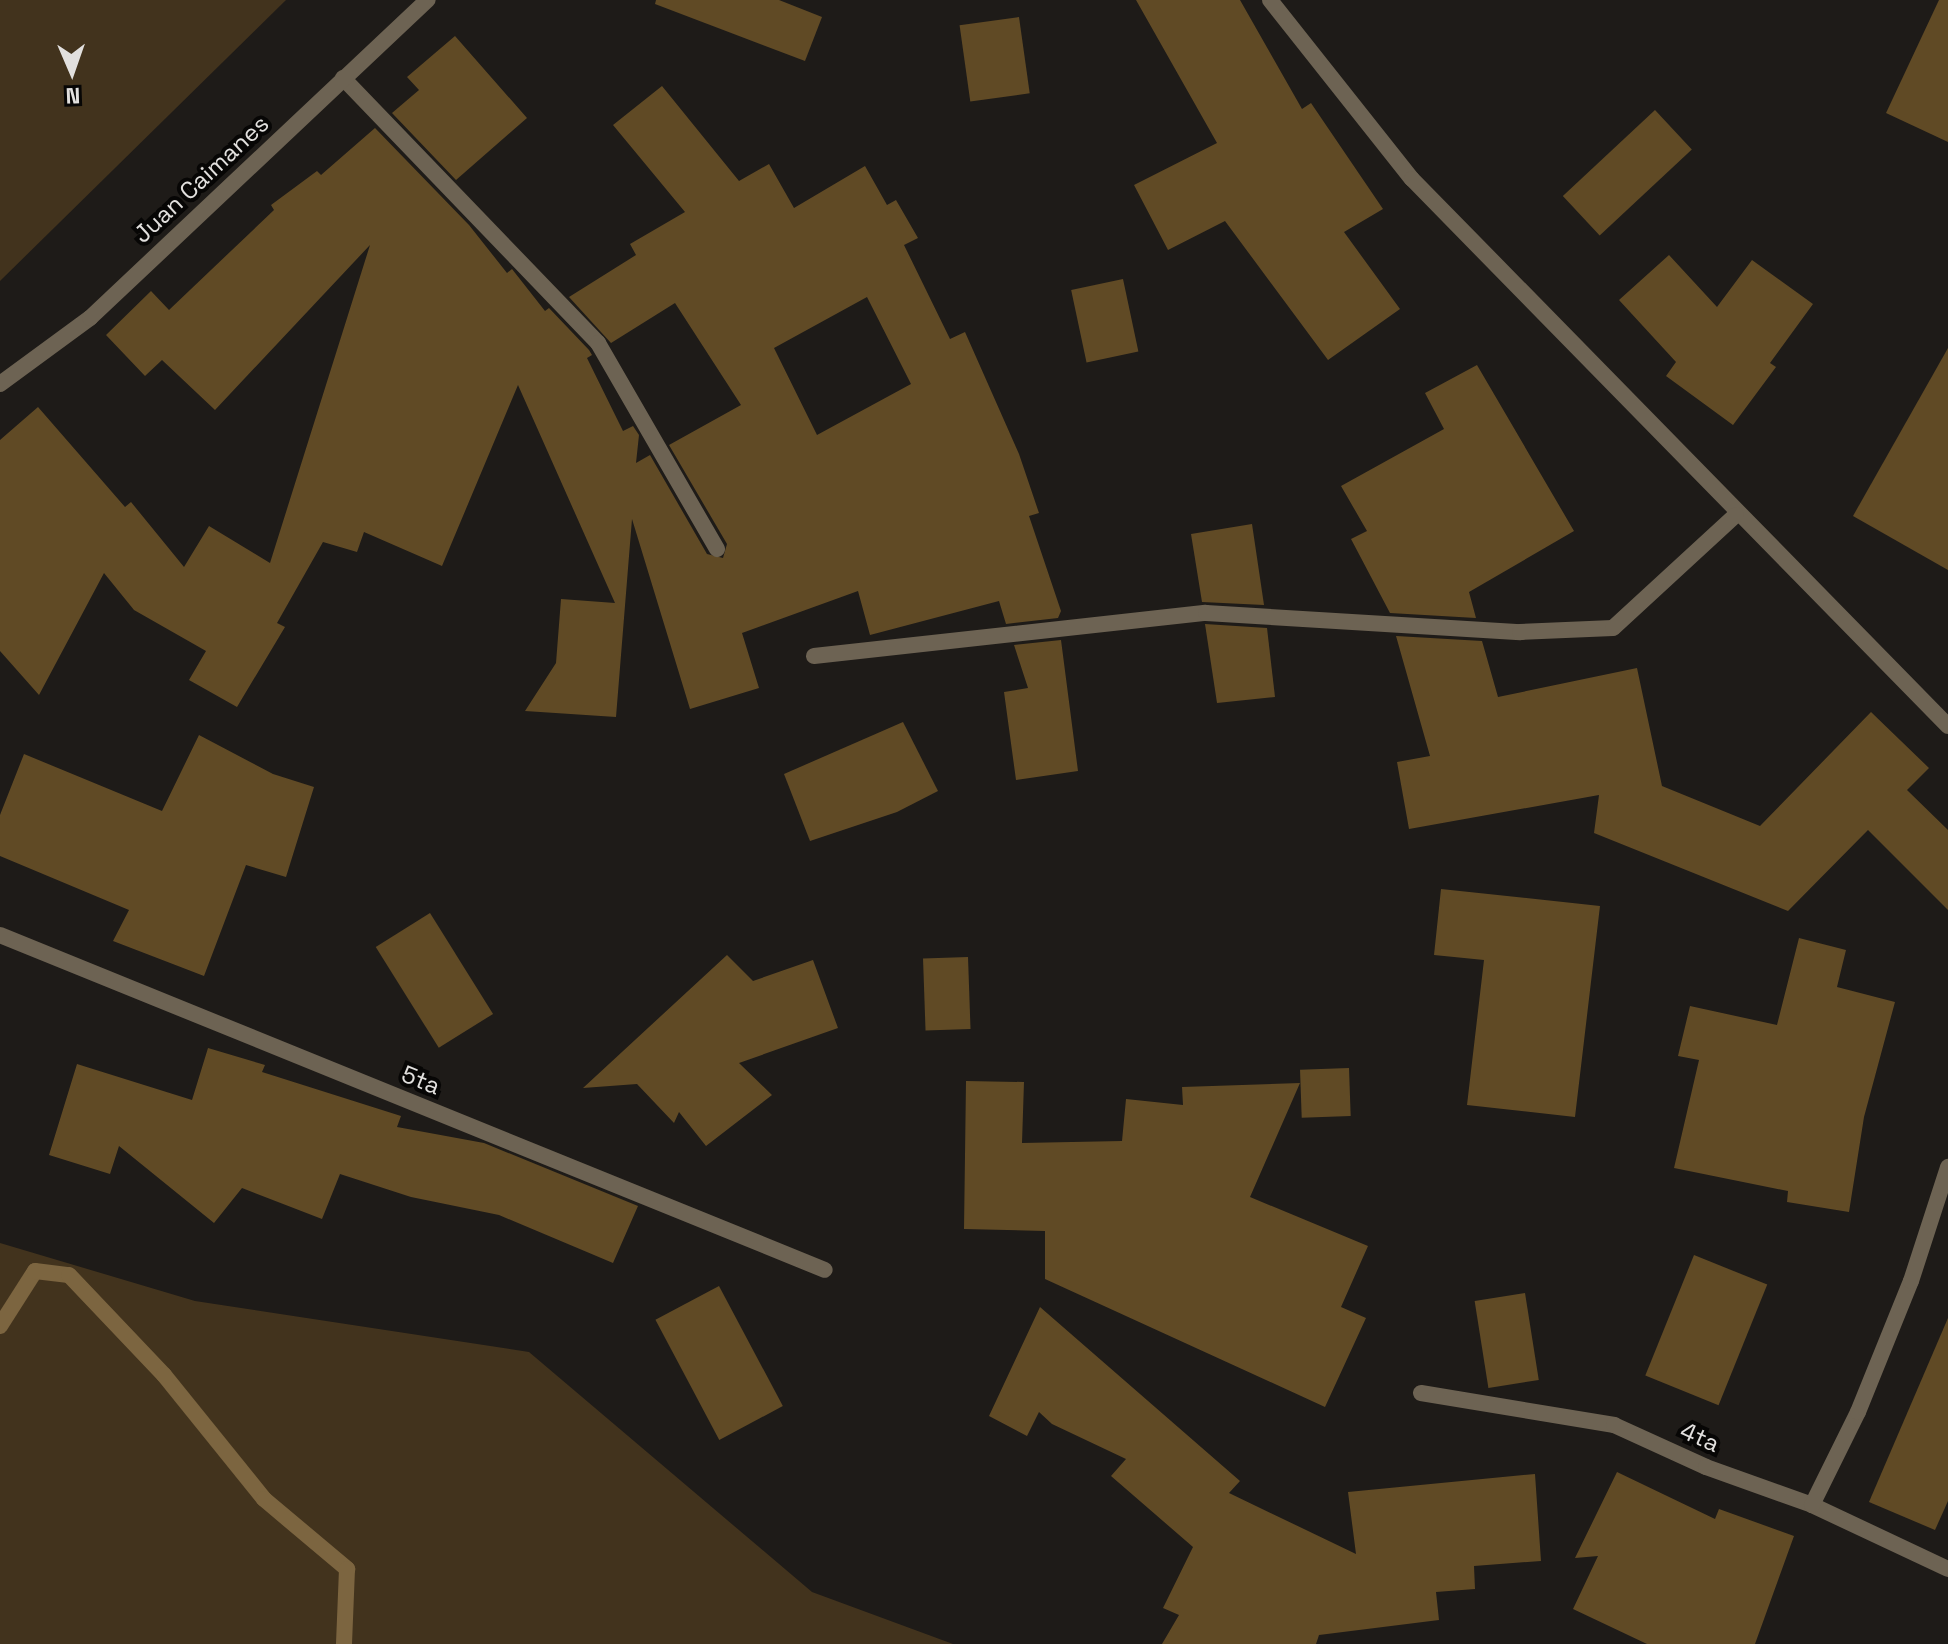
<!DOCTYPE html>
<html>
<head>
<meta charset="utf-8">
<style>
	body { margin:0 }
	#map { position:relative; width:1948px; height:1644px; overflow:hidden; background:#1e1b18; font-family:"Space Grotesk",sans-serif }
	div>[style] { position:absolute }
	.green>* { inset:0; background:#42331d }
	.stream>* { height:16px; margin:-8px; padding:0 8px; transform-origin:8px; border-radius:8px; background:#7c6540 }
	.building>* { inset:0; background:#604a25; transform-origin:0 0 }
	.minor>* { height:16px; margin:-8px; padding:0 8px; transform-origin:8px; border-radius:8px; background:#6d6353 }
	span { translate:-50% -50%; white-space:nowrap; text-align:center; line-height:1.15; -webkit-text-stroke:8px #070605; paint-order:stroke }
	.street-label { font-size:24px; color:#e2e0de }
	.north { position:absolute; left:32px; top:32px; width:80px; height:80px; -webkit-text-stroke:6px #070605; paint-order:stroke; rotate:178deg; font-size:22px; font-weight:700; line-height:32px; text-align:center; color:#e2e0de }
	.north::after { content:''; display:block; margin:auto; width:28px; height:36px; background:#e2e0de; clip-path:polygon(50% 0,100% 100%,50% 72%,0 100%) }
</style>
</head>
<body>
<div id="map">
	<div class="green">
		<i style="clip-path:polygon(0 0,286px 0,0 281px)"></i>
		<i style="clip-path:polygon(0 1243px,195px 1301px,529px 1352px,812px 1592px,953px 1644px,0 1644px)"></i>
	</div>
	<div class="stream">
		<i style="left:0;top:1326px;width:65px;rotate:-57.5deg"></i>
		<i style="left:35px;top:1271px;width:34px;rotate:7deg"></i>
		<i style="left:69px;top:1275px;width:138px;rotate:46.5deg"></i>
		<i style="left:164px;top:1375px;width:159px;rotate:51.1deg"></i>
		<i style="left:264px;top:1499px;width:109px;rotate:40.1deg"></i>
		<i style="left:347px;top:1569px;width:75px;rotate:92.3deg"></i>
	</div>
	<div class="building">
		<i style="clip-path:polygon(656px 0,779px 0,822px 17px,805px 61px,655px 4px)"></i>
		<i style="clip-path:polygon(1136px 0,1240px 0,1302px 109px,1311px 103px,1383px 209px,1344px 232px,1400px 309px,1328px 360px,1225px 221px,1168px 250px,1134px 185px,1217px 143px)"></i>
		<i style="clip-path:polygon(1939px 0,1948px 0,1948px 142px,1886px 113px)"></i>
		<i style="left:1019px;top:17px;width:77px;height:60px;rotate:82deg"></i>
		<i style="clip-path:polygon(455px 36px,527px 118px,456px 180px,392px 113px,419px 90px,407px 77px)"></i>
		<i style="clip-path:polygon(evenodd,662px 86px,739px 181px,769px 164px,794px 208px,865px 166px,887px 205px,896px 200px,918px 238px,904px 245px,950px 339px,965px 332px,1019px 454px,1039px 513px,1029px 516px,1061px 611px,1058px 618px,1006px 624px,999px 601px,870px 635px,858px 591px,742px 633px,759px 688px,690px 709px,632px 519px,616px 717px,525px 711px,556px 663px,561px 599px,615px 603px,518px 385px,442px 566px,364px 532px,357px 552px,323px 542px,277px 623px,285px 627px,237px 707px,189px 680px,206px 651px,134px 610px,104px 573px,39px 695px,0 651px,0 440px,38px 407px,125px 507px,131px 502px,184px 567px,209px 526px,270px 563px,370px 245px,215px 410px,162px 360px,145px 376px,106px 335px,151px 291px,169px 310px,274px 210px,271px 205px,317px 171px,321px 175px,375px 128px,469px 225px,507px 273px,512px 269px,545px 311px,549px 308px,589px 350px,592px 355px,587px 358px,623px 431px,633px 426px,639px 435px,636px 463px,650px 455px,707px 554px,723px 558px,727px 544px,669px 445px,741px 405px,675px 303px,611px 343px,569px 297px,636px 255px,630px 244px,685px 212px,613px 125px,662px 86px,867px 297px,911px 384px,817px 435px,774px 348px,867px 297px)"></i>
		<i style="left:1655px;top:110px;width:54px;height:126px;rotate:47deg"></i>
		<i style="clip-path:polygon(1669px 255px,1717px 307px,1752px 260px,1813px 304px,1770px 363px,1776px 367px,1733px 425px,1666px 376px,1676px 362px,1619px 300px)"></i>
		<i style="left:1123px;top:279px;width:74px;height:53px;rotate:78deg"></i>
		<i style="clip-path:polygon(1948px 348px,1948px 570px,1853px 516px)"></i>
		<i style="clip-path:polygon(1477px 365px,1574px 531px,1469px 592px,1476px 618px,1390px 613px,1351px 539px,1367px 531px,1341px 486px,1444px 429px,1425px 393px)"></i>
		<i style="clip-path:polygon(1252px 524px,1264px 605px,1202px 602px,1191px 534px)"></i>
		<i style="clip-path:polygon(1205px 624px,1267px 628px,1275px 697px,1217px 703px)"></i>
		<i style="clip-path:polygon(1396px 636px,1482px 641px,1498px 697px,1637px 668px,1662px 786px,1760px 826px,1871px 712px,1929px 768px,1907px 790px,1948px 830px,1948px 910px,1868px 830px,1788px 911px,1594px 833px,1599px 795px,1409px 829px,1397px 762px,1430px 756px)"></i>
		<i style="clip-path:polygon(1061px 640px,1078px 771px,1016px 780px,1004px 692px,1028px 688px,1014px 645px)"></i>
		<i style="clip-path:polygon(903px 722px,938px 791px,897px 812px,810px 841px,784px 774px)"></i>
		<i style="clip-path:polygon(199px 735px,273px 774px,314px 787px,286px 877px,246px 865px,204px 976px,113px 941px,129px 910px,0 856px,0 815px,24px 754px,162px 811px)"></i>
		<i style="clip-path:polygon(1441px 889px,1600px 906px,1575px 1117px,1467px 1105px,1484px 960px,1434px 955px)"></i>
		<i style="left:430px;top:913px;width:119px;height:64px;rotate:58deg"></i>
		<i style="clip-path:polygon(1799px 938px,1846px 950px,1837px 987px,1895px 1002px,1864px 1117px,1849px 1212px,1787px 1202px,1788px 1191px,1674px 1168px,1699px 1060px,1678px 1056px,1690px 1006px,1777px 1025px)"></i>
		<i style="clip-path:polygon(727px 955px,753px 981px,813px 960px,838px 1028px,739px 1063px,772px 1095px,706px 1146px,679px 1112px,674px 1123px,637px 1084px,583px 1088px)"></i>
		<i style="left:968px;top:957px;width:72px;height:45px;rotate:88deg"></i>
		<i style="clip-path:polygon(208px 1048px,265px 1065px,262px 1072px,401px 1116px,397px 1127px,484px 1143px,638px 1206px,613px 1263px,499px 1215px,411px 1197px,340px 1174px,322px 1219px,242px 1188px,214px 1223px,119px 1146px,110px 1174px,49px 1155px,77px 1064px,192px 1100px)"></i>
		<i style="left:1349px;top:1068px;width:48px;height:49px;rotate:88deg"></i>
		<i style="clip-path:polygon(966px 1081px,1024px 1082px,1022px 1143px,1122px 1141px,1126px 1099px,1183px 1105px,1182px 1087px,1300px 1083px,1250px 1197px,1368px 1246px,1341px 1307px,1366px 1318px,1325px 1407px,1045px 1279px,1045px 1231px,964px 1229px)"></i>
		<i style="left:1694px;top:1255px;width:79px;height:130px;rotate:22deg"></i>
		<i style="left:719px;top:1286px;width:136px;height:72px;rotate:62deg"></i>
		<i style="left:1525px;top:1293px;width:88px;height:51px;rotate:81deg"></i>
		<i style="clip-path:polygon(1040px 1307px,1240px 1481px,1229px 1493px,1356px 1554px,1348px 1492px,1535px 1474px,1541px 1561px,1474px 1566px,1475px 1589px,1436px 1592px,1439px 1620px,1319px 1635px,1316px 1644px,1162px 1644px,1179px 1615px,1163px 1608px,1193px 1547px,1111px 1476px,1126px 1459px,1052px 1424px,1039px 1412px,1027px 1436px,989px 1416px)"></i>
		<i style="clip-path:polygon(1948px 1318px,1948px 1501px,1935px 1530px,1869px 1502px)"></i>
		<i style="clip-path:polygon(1617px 1472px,1715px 1519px,1719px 1509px,1794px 1536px,1755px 1644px,1647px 1644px,1573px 1609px,1598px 1556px,1575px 1558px)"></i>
	</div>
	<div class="minor">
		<i style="left:1270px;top:0;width:228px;rotate:51.6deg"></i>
		<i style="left:1412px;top:179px;width:766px;rotate:45.58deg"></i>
		<i style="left:343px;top:78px;width:368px;rotate:46.1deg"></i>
		<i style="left:598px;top:343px;width:238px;rotate:60deg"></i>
		<i style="left:0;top:384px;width:112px;rotate:-36.3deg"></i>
		<i style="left:90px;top:318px;width:464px;rotate:-43.3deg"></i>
		<i style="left:814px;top:656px;width:394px;rotate:-6.3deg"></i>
		<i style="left:1206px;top:613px;width:315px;rotate:3.5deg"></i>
		<i style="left:1520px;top:632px;width:93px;rotate:-2.5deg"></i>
		<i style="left:1613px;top:628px;width:167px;rotate:-42.6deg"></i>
		<i style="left:0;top:935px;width:890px;rotate:22.1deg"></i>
		<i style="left:1421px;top:1393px;width:196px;rotate:9.4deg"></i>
		<i style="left:1614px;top:1425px;width:101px;rotate:24.5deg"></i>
		<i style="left:1706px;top:1467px;width:113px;rotate:19.7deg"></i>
		<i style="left:1812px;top:1505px;width:150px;rotate:25.2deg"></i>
		<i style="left:1812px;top:1505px;width:104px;rotate:-63.7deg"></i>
		<i style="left:1858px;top:1412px;width:141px;rotate:-68deg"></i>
		<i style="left:1911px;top:1281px;width:120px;rotate:-72deg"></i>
	</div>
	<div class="street-label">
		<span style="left:201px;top:179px;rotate:-43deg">Juan Caimanes</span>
		<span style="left:421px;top:1080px;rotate:22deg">5ta</span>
		<span style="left:1700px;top:1437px;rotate:24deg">4ta</span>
	</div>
	<div class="north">N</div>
</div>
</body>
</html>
